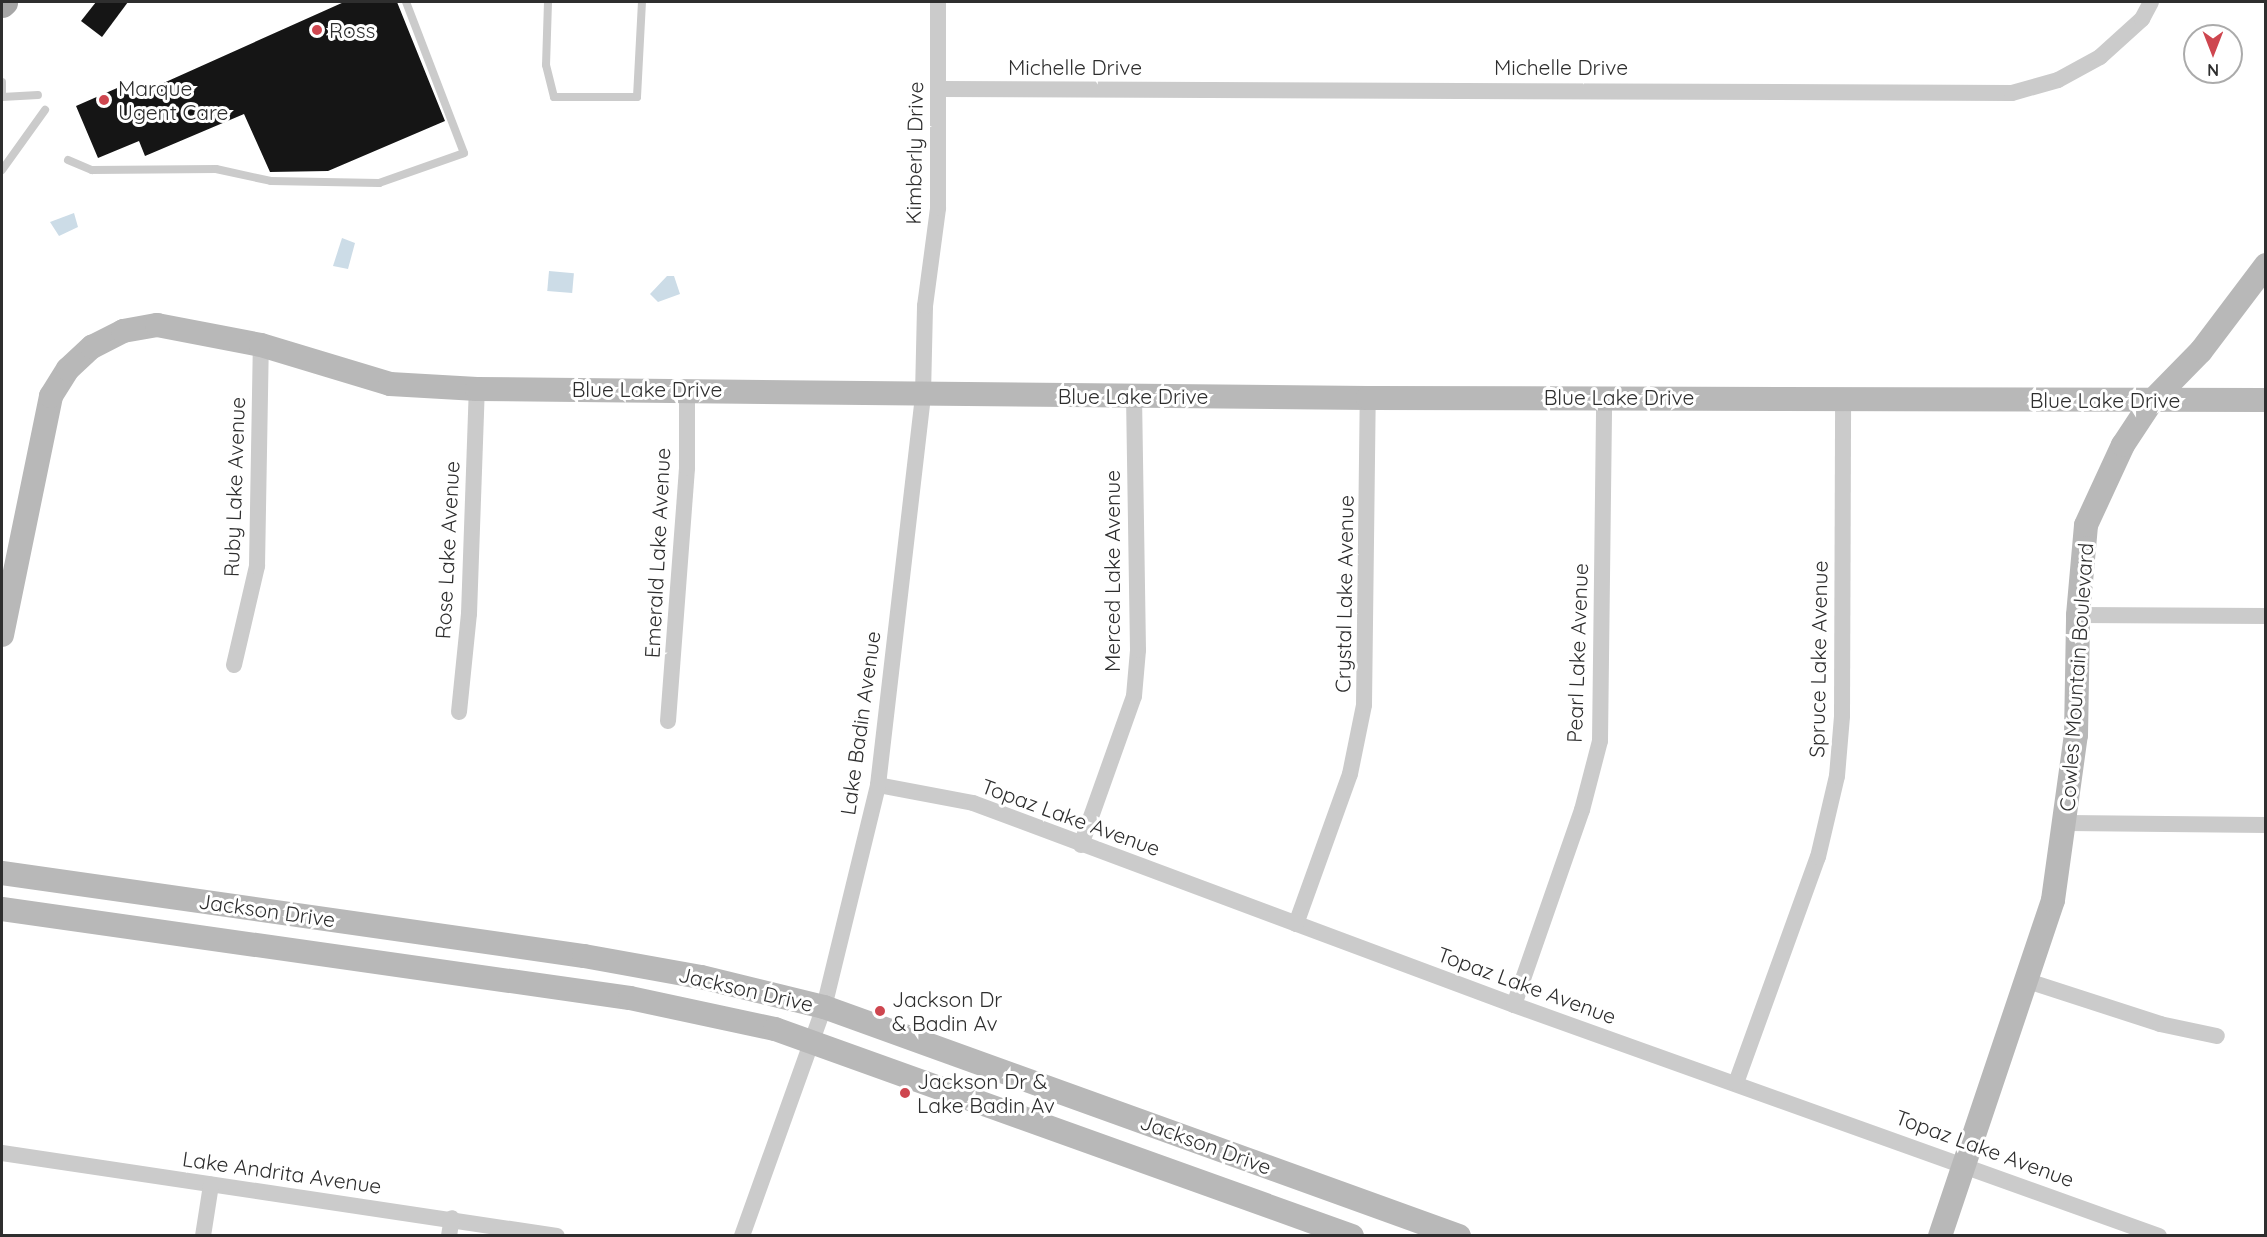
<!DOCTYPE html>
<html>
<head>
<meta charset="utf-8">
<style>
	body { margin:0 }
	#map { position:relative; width:2267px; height:1237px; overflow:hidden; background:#fff; font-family:Quicksand,sans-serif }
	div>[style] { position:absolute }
	.water>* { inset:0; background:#ccdce7; transform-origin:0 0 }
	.building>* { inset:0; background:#151515 }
	.lane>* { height:8px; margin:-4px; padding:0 4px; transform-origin:4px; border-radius:4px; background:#cbcbcb }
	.street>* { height:16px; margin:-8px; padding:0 8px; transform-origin:8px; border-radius:8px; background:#cbcbcb }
	.secondary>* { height:24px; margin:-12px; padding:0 12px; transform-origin:12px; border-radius:12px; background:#b8b8b8 }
	.primary>* { height:27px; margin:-13.5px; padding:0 13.5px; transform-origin:13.5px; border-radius:13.5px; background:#a6a6a6 }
	.dots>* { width:16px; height:16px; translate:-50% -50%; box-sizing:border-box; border:3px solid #fff; border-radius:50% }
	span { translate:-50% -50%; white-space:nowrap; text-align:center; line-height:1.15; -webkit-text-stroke:6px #fff; paint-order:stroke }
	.poi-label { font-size:21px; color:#2e2e2e }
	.left { translate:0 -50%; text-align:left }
	.street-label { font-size:21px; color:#2e2e2e }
	.frame { position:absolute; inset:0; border:3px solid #2e2e2e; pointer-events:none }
	.north { position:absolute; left:2183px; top:24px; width:60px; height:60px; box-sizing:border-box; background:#fff; border:2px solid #ababab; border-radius:50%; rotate:180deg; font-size:16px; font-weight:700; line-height:24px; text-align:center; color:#2e2e2e }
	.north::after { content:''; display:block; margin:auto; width:21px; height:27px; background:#ce464f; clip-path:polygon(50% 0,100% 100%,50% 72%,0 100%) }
</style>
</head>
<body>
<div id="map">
	<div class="water">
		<i style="clip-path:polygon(74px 213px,78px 227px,59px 236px,50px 222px)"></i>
		<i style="clip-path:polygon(342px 238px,355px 243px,348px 269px,333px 266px)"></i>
		<i style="left:549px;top:271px;width:25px;height:20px;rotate:5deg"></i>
		<i style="clip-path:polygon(667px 276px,674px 276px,680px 294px,658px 302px,650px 294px)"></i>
	</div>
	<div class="building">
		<i style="clip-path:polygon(96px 2px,128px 2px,102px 37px,81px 21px)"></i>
		<i style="clip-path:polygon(344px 2px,397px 2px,445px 121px,328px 171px,270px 172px,244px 114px,145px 156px,139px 141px,98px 158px,76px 106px,124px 85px,130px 98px)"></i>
	</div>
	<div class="lane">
		<i style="left:548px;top:2px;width:63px;rotate:91.8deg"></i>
		<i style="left:546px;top:65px;width:33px;rotate:76deg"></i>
		<i style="left:554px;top:97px;width:83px"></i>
		<i style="left:637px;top:97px;width:95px;rotate:-87deg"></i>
		<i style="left:2px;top:82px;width:13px;rotate:90deg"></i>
		<i style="left:2px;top:97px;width:36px;rotate:-3deg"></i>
		<i style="left:68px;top:160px;width:26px;rotate:23deg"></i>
		<i style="left:92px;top:170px;width:124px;rotate:-0.5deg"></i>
		<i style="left:216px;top:169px;width:56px;rotate:12.3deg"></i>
		<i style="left:271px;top:181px;width:108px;rotate:1.1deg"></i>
		<i style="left:379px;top:183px;width:90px;rotate:-19.4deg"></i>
		<i style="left:464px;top:153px;width:162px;rotate:-111deg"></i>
		<i style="left:2px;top:170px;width:74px;rotate:-54.4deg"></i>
	</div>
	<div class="street">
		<i style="left:939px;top:89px;width:1073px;rotate:0.21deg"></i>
		<i style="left:2012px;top:93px;width:48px;rotate:-15.8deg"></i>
		<i style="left:2058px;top:80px;width:48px;rotate:-28.7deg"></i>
		<i style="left:2100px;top:57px;width:57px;rotate:-42.1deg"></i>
		<i style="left:2142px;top:19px;width:19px;rotate:-62deg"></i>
		<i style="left:2078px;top:615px;width:188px;rotate:0.3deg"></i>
		<i style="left:234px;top:665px;width:102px;rotate:-76.9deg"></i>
		<i style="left:257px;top:566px;width:221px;rotate:-89deg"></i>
		<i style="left:459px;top:712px;width:99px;rotate:-84.2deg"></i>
		<i style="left:469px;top:614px;width:225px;rotate:-88deg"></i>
		<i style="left:668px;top:721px;width:254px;rotate:-85.7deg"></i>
		<i style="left:687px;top:468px;width:80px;rotate:-90deg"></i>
		<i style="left:878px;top:785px;width:97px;rotate:10.7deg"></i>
		<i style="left:973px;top:803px;width:577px;rotate:20.47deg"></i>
		<i style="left:1514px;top:1005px;width:685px;rotate:19.7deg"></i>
		<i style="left:2067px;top:823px;width:199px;rotate:0.6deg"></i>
		<i style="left:1081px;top:845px;width:158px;rotate:-70.4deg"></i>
		<i style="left:1134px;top:696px;width:46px;rotate:-85deg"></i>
		<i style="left:1138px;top:650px;width:254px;rotate:-90.9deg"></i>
		<i style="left:1296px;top:924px;width:159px;rotate:-70.2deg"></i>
		<i style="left:1350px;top:774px;width:70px;rotate:-78.5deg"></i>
		<i style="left:1364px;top:705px;width:307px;rotate:-89.3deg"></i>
		<i style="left:2028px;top:981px;width:139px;rotate:18deg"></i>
		<i style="left:2160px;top:1024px;width:58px;rotate:11.9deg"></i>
		<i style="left:1514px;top:1005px;width:207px;rotate:-70.8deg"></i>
		<i style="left:1582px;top:810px;width:71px;rotate:-75.4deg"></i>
		<i style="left:1600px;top:741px;width:344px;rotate:-89.3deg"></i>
		<i style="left:1736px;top:1083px;width:240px;rotate:-70.1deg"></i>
		<i style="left:1818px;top:857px;width:83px;rotate:-76.8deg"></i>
		<i style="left:1837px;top:776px;width:60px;rotate:-85.2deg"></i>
		<i style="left:1842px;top:716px;width:318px;rotate:-89.8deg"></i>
		<i style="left:2px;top:1153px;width:561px;rotate:8.51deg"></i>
		<i style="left:203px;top:1236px;width:52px;rotate:-81.1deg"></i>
		<i style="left:449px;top:1236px;width:18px;rotate:-81deg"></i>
		<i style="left:742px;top:1236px;width:243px;rotate:-70.3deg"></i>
		<i style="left:824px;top:1007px;width:228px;rotate:-76.3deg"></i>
		<i style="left:878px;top:785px;width:393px;rotate:-83.4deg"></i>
		<i style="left:923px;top:395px;width:89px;rotate:-88.7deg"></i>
		<i style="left:925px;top:306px;width:99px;rotate:-82.4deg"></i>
		<i style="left:938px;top:208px;width:206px;rotate:-90deg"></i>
	</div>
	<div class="secondary">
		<i style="left:2px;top:635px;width:244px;rotate:-78.4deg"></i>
		<i style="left:51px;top:396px;width:32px;rotate:-58deg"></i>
		<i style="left:68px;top:369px;width:33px;rotate:-43deg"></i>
		<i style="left:92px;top:347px;width:35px;rotate:-27deg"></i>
		<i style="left:123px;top:331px;width:35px;rotate:-10deg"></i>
		<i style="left:157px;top:325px;width:106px;rotate:10.9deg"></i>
		<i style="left:261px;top:345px;width:135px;rotate:16.8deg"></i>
		<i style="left:390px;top:384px;width:87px;rotate:3.3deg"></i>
		<i style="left:477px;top:389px;width:891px;rotate:0.58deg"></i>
		<i style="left:1368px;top:398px;width:898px;rotate:0.13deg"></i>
		<i style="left:2px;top:873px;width:588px;rotate:8.12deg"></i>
		<i style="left:584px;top:956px;width:119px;rotate:10.2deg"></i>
		<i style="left:701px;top:977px;width:127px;rotate:13.7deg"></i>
		<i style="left:824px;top:1007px;width:675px;rotate:19.83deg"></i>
		<i style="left:2px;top:909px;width:634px;rotate:8.07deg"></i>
		<i style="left:630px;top:998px;width:148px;rotate:12.1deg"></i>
		<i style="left:775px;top:1029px;width:613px;rotate:19.74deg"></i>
		<i style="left:1940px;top:1236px;width:354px;rotate:-71.4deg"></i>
		<i style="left:2053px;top:900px;width:167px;rotate:-82.1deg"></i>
		<i style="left:2076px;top:735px;width:120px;rotate:-89deg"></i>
		<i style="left:2078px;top:615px;width:90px;rotate:-84.9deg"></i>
		<i style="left:2086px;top:525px;width:88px;rotate:-65.2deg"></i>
		<i style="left:2123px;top:445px;width:53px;rotate:-56.6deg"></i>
		<i style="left:2152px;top:401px;width:70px;rotate:-45.6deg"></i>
		<i style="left:2201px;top:351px;width:108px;rotate:-52.9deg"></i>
	</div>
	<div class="primary">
		<i style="left:2px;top:4px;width:3px;rotate:-45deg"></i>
	</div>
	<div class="dots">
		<i style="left:317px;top:30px;background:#ce464f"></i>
		<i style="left:104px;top:100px;background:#ce464f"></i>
		<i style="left:880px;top:1011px;background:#ce464f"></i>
		<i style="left:905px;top:1093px;background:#ce464f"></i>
	</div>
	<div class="poi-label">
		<span class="left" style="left:329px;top:30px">Ross</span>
		<span class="left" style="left:118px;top:100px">Marque<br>Ugent Care</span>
		<span class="left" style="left:892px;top:1011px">Jackson Dr<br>&amp; Badin Av</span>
		<span class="left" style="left:917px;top:1093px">Jackson Dr &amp;<br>Lake Badin Av</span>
	</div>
	<div class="street-label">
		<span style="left:1075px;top:67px">Michelle Drive</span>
		<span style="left:1561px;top:67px">Michelle Drive</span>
		<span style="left:914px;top:153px;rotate:-89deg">Kimberly Drive</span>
		<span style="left:647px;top:389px">Blue Lake Drive</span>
		<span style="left:1133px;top:396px">Blue Lake Drive</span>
		<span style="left:1619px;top:397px">Blue Lake Drive</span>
		<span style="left:2105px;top:400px">Blue Lake Drive</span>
		<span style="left:234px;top:487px;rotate:-88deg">Ruby Lake Avenue</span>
		<span style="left:447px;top:550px;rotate:-87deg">Rose Lake Avenue</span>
		<span style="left:657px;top:553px;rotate:-87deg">Emerald Lake Avenue</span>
		<span style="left:1112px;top:571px;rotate:-90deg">Merced Lake Avenue</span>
		<span style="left:1344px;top:594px;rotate:-89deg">Crystal Lake Avenue</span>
		<span style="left:1577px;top:653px;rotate:-88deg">Pearl Lake Avenue</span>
		<span style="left:1818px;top:659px;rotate:-89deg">Spruce Lake Avenue</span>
		<span style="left:2076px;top:677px;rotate:-86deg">Cowles Mountain Boulevard</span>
		<span style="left:860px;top:723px;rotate:-82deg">Lake Badin Avenue</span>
		<span style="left:1071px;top:817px;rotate:20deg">Topaz Lake Avenue</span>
		<span style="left:267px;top:910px;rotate:8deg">Jackson Drive</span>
		<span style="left:1527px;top:985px;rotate:20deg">Topaz Lake Avenue</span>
		<span style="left:746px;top:989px;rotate:13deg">Jackson Drive</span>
		<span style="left:1206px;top:1144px;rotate:20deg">Jackson Drive</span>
		<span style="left:1985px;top:1148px;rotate:20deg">Topaz Lake Avenue</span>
		<span style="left:282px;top:1172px;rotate:8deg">Lake Andrita Avenue</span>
	</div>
	<div class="frame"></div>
	<div class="north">N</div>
</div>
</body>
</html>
